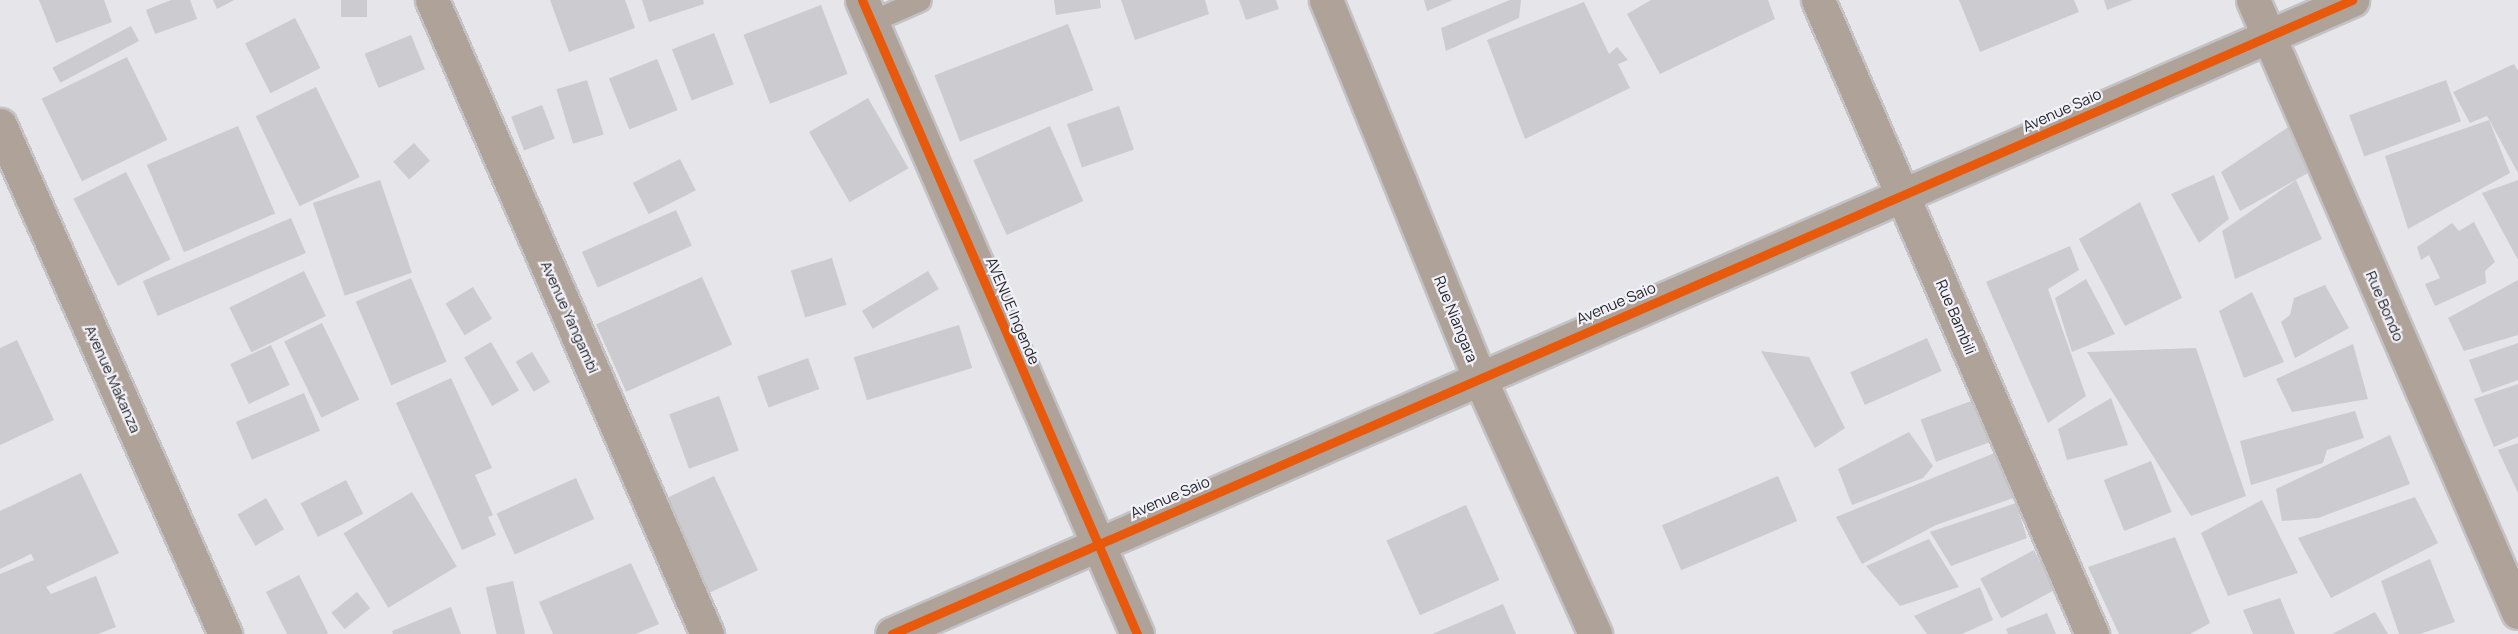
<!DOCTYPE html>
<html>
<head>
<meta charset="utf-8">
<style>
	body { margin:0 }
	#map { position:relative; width:2518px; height:634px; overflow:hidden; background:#e5e5ea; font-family:Manrope,sans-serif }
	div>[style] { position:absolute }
	.building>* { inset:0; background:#ccccd0; transform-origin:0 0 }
	.roads { filter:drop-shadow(2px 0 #c3c3c6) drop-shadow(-2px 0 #c3c3c6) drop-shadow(0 2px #c3c3c6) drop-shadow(0 -2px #c3c3c6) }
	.service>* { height:21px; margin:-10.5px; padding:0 10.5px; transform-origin:10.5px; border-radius:10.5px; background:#afa298 }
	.minor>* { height:33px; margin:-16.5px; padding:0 16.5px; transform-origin:16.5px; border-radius:16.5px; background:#afa298 }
	.cycleway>* { height:9px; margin:-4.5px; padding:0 4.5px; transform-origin:4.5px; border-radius:4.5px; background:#e8590c }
	span { translate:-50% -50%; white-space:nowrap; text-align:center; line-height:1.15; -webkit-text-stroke:4.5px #f1f1f9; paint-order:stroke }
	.street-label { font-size:15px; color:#262629 }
</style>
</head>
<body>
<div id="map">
	<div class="building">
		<i style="clip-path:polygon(39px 0,104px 0,112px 22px,56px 43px)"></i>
		<i style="clip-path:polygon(171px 0,190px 0,197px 19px,155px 34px,146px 10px)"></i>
		<i style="clip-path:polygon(213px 0,234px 0,217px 9px)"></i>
		<i style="left:341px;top:0;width:26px;height:17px"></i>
		<i style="clip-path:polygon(550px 0,625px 0,635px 28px,569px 52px)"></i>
		<i style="clip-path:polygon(642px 0,703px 0,704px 4px,649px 22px)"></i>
		<i style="clip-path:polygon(1054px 0,1100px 0,1101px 8px,1056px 15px)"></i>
		<i style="clip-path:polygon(1121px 0,1205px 0,1209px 14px,1135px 40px)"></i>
		<i style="clip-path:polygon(1239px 0,1276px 0,1279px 9px,1246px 20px)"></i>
		<i style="clip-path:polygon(1424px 0,1453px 0,1427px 11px)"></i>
		<i style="clip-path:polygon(1510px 0,1521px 0,1519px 18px,1446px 51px,1441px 28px)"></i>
		<i style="clip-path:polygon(1651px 0,1768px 0,1775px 19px,1660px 74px,1627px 14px)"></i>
		<i style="clip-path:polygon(1959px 0,2074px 0,2079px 12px,1980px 52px)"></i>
		<i style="clip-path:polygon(2104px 0,2133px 0,2107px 10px)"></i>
		<i style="clip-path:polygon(1584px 2px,1609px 54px,1617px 47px,1628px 60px,1618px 64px,1630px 88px,1525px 139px,1487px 40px)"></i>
		<i style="left:821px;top:5px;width:74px;height:83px;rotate:69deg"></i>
		<i style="left:295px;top:18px;width:56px;height:56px;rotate:63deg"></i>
		<i style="left:1068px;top:24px;width:71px;height:143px;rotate:69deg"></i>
		<i style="left:131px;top:26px;width:17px;height:89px;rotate:62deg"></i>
		<i style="left:714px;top:33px;width:55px;height:45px;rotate:69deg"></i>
		<i style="left:411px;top:35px;width:37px;height:50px;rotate:68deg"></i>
		<i style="left:127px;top:57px;width:92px;height:95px;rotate:64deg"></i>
		<i style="left:657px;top:59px;width:55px;height:52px;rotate:68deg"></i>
		<i style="clip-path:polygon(2514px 64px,2518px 71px,2518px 173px,2487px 116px,2470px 123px,2453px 92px)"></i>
		<i style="left:587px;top:80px;width:57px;height:32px;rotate:73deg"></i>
		<i style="left:2446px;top:80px;width:44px;height:103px;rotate:70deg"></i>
		<i style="left:316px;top:87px;width:100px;height:67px;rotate:64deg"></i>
		<i style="left:868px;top:98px;width:81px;height:68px;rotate:60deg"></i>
		<i style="left:542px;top:105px;width:36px;height:33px;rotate:69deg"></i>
		<i style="left:1119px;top:106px;width:46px;height:55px;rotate:71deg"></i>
		<i style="clip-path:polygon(2489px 120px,2510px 173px,2408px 229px,2385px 156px)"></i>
		<i style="left:238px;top:126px;width:95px;height:99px;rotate:67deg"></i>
		<i style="left:1050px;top:126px;width:82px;height:84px;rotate:66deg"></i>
		<i style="clip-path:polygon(2290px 126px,2310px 172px,2240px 211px,2221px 172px)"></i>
		<i style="left:414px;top:143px;width:24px;height:28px;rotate:48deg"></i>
		<i style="left:680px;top:159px;width:35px;height:53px;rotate:63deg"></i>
		<i style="left:126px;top:172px;width:98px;height:59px;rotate:63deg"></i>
		<i style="clip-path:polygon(2214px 175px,2229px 219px,2199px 243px,2171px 194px)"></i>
		<i style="left:380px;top:180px;width:98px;height:71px;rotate:71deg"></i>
		<i style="clip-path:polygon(2296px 180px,2322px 239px,2235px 279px,2222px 231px)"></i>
		<i style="clip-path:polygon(2518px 180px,2518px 260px,2482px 193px)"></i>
		<i style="clip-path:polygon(2140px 202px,2182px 298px,2125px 326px,2079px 239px)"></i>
		<i style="left:676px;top:210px;width:39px;height:103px;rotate:66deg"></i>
		<i style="left:291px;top:218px;width:38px;height:161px;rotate:67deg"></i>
		<i style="clip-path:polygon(2474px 222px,2495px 262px,2485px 271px,2486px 283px,2435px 306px,2425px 284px,2440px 278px,2429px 255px,2421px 260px,2417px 247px,2452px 223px,2459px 231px)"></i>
		<i style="clip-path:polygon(2070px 246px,2079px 270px,2048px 289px,2086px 396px,2048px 423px,1986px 282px)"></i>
		<i style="left:832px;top:258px;width:49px;height:43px;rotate:73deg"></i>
		<i style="left:304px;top:271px;width:50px;height:83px;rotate:64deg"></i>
		<i style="left:928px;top:271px;width:21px;height:77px;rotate:59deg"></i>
		<i style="left:702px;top:277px;width:74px;height:116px;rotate:66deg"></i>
		<i style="left:411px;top:278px;width:91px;height:60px;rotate:67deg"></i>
		<i style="clip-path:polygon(2086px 279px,2115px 334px,2072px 352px,2055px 298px)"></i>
		<i style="clip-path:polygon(2518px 280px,2518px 335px,2464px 351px,2448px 318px)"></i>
		<i style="clip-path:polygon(2325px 285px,2349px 328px,2295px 358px,2281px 322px,2290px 315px,2294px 298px)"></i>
		<i style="left:473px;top:287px;width:37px;height:32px;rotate:59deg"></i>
		<i style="clip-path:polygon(2252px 292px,2284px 362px,2244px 378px,2219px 311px)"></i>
		<i style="left:322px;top:323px;width:85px;height:42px;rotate:64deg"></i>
		<i style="left:959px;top:325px;width:45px;height:110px;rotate:73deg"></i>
		<i style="left:1927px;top:338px;width:36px;height:84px;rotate:66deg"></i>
		<i style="clip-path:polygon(17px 340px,54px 420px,0 445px,0 348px)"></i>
		<i style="left:491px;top:342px;width:56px;height:31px;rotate:60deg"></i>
		<i style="clip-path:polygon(2518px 343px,2518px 380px,2482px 393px,2469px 360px)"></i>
		<i style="clip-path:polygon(2353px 344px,2368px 399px,2292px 412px,2276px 379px)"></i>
		<i style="left:271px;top:345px;width:44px;height:45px;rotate:65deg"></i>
		<i style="clip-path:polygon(2196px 348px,2246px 496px,2191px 516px,2087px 352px)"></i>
		<i style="clip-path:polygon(1761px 351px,1809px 357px,1845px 428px,1815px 448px)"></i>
		<i style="left:532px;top:352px;width:35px;height:19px;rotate:59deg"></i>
		<i style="left:808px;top:358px;width:33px;height:54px;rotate:70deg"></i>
		<i style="clip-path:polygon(451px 378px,492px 468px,475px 475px,493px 515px,488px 517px,496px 535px,462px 550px,396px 403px)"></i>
		<i style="clip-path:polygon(2518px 384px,2518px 437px,2494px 447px,2474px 399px)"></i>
		<i style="left:304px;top:393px;width:41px;height:74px;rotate:67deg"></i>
		<i style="left:719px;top:396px;width:58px;height:53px;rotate:70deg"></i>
		<i style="clip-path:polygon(2111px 398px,2128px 445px,2067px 460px,2058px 429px)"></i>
		<i style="left:1977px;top:399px;width:45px;height:60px;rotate:70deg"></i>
		<i style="clip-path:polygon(2355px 411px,2364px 438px,2327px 450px,2323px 463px,2251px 485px,2240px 441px)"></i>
		<i style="clip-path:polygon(1909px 432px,1933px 466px,1923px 478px,1852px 505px,1838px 469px)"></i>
		<i style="clip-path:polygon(2390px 435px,2410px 484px,2318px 518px,2282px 521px,2276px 489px)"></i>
		<i style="clip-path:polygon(2518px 443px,2518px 493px,2498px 450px)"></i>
		<i style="clip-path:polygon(2002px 450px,2022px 495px,1936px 525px,1862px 564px,1836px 517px)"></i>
		<i style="left:2151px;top:461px;width:55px;height:51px;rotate:68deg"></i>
		<i style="clip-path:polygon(81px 473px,119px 553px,46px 587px,51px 594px,96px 576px,116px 627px,98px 634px,0 634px,0 574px,34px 560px,31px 554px,0 569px,0 511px)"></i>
		<i style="left:714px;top:476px;width:104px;height:60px;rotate:65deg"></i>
		<i style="left:1778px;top:476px;width:49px;height:126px;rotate:67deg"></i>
		<i style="left:576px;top:478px;width:45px;height:87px;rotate:66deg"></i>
		<i style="left:346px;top:480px;width:38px;height:51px;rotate:63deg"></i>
		<i style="left:412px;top:492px;width:87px;height:80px;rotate:59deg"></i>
		<i style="clip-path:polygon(2415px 497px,2438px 543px,2331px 598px,2298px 538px)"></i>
		<i style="left:266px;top:498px;width:36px;height:33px;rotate:60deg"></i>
		<i style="clip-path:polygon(2262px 500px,2298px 573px,2228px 596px,2201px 533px)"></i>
		<i style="clip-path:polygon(2016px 503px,2027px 538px,1951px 566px,1930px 532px)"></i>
		<i style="left:1466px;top:505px;width:82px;height:87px;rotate:66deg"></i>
		<i style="clip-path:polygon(2175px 537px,2210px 623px,2190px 634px,2119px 634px,2088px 567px)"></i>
		<i style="clip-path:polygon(1929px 539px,1959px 587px,1900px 606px,1866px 566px)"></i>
		<i style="left:2034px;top:550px;width:45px;height:61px;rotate:62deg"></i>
		<i style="clip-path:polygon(2430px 559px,2455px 622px,2420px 634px,2399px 634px,2381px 581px)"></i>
		<i style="clip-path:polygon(631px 563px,659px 624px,636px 634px,553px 634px,539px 602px)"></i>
		<i style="clip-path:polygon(299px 575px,328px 633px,326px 634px,287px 634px,266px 592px)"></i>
		<i style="left:513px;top:581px;width:54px;height:28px;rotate:77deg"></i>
		<i style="clip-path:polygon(1980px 587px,1993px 620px,1962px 634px,1927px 634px,1914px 616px)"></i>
		<i style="left:357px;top:592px;width:21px;height:33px;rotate:51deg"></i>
		<i style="clip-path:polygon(2280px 598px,2295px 634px,2253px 634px,2243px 610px)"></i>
		<i style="clip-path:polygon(1503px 604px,1516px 634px,1432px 634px)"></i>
		<i style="clip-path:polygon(451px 607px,461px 634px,393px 634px,392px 631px)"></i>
		<i style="clip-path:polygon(2375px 612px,2388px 634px,2332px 634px)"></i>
		<i style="clip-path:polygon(2047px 613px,2056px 634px,2008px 634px,2006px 629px)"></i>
	</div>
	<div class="roads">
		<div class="service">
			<i style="left:872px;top:21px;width:52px;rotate:-23.6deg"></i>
		</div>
		<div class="minor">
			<i style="left:432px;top:0;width:691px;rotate:66.55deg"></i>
			<i style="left:862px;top:0;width:691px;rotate:66.55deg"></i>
			<i style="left:1326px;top:0;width:409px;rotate:67.9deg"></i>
			<i style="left:1480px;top:379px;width:280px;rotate:65.7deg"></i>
			<i style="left:1818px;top:0;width:691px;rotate:66.63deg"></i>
			<i style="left:2253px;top:0;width:667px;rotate:66.59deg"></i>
			<i style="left:0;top:125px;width:557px;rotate:66.15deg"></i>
			<i style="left:892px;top:634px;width:1592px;rotate:-23.47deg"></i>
		</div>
	</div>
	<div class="cycleway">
		<i style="left:862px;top:0;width:691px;rotate:66.55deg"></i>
		<i style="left:892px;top:634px;width:1592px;rotate:-23.47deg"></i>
	</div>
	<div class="street-label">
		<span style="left:2062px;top:110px;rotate:-24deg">Avenue Saio</span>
		<span style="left:1616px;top:303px;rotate:-23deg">Avenue Saio</span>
		<span style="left:2385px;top:306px;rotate:67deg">Rue Bondo</span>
		<span style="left:1013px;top:311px;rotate:67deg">AVENUE Ingende</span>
		<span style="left:570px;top:317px;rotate:66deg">Avenue Yangambi</span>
		<span style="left:1956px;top:317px;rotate:67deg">Rue Bambili</span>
		<span style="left:1456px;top:319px;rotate:68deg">Rue Niangara</span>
		<span style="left:113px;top:379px;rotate:66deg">Avenue Makanza</span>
		<span style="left:1170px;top:497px;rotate:-23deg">Avenue Saio</span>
	</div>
</div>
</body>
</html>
